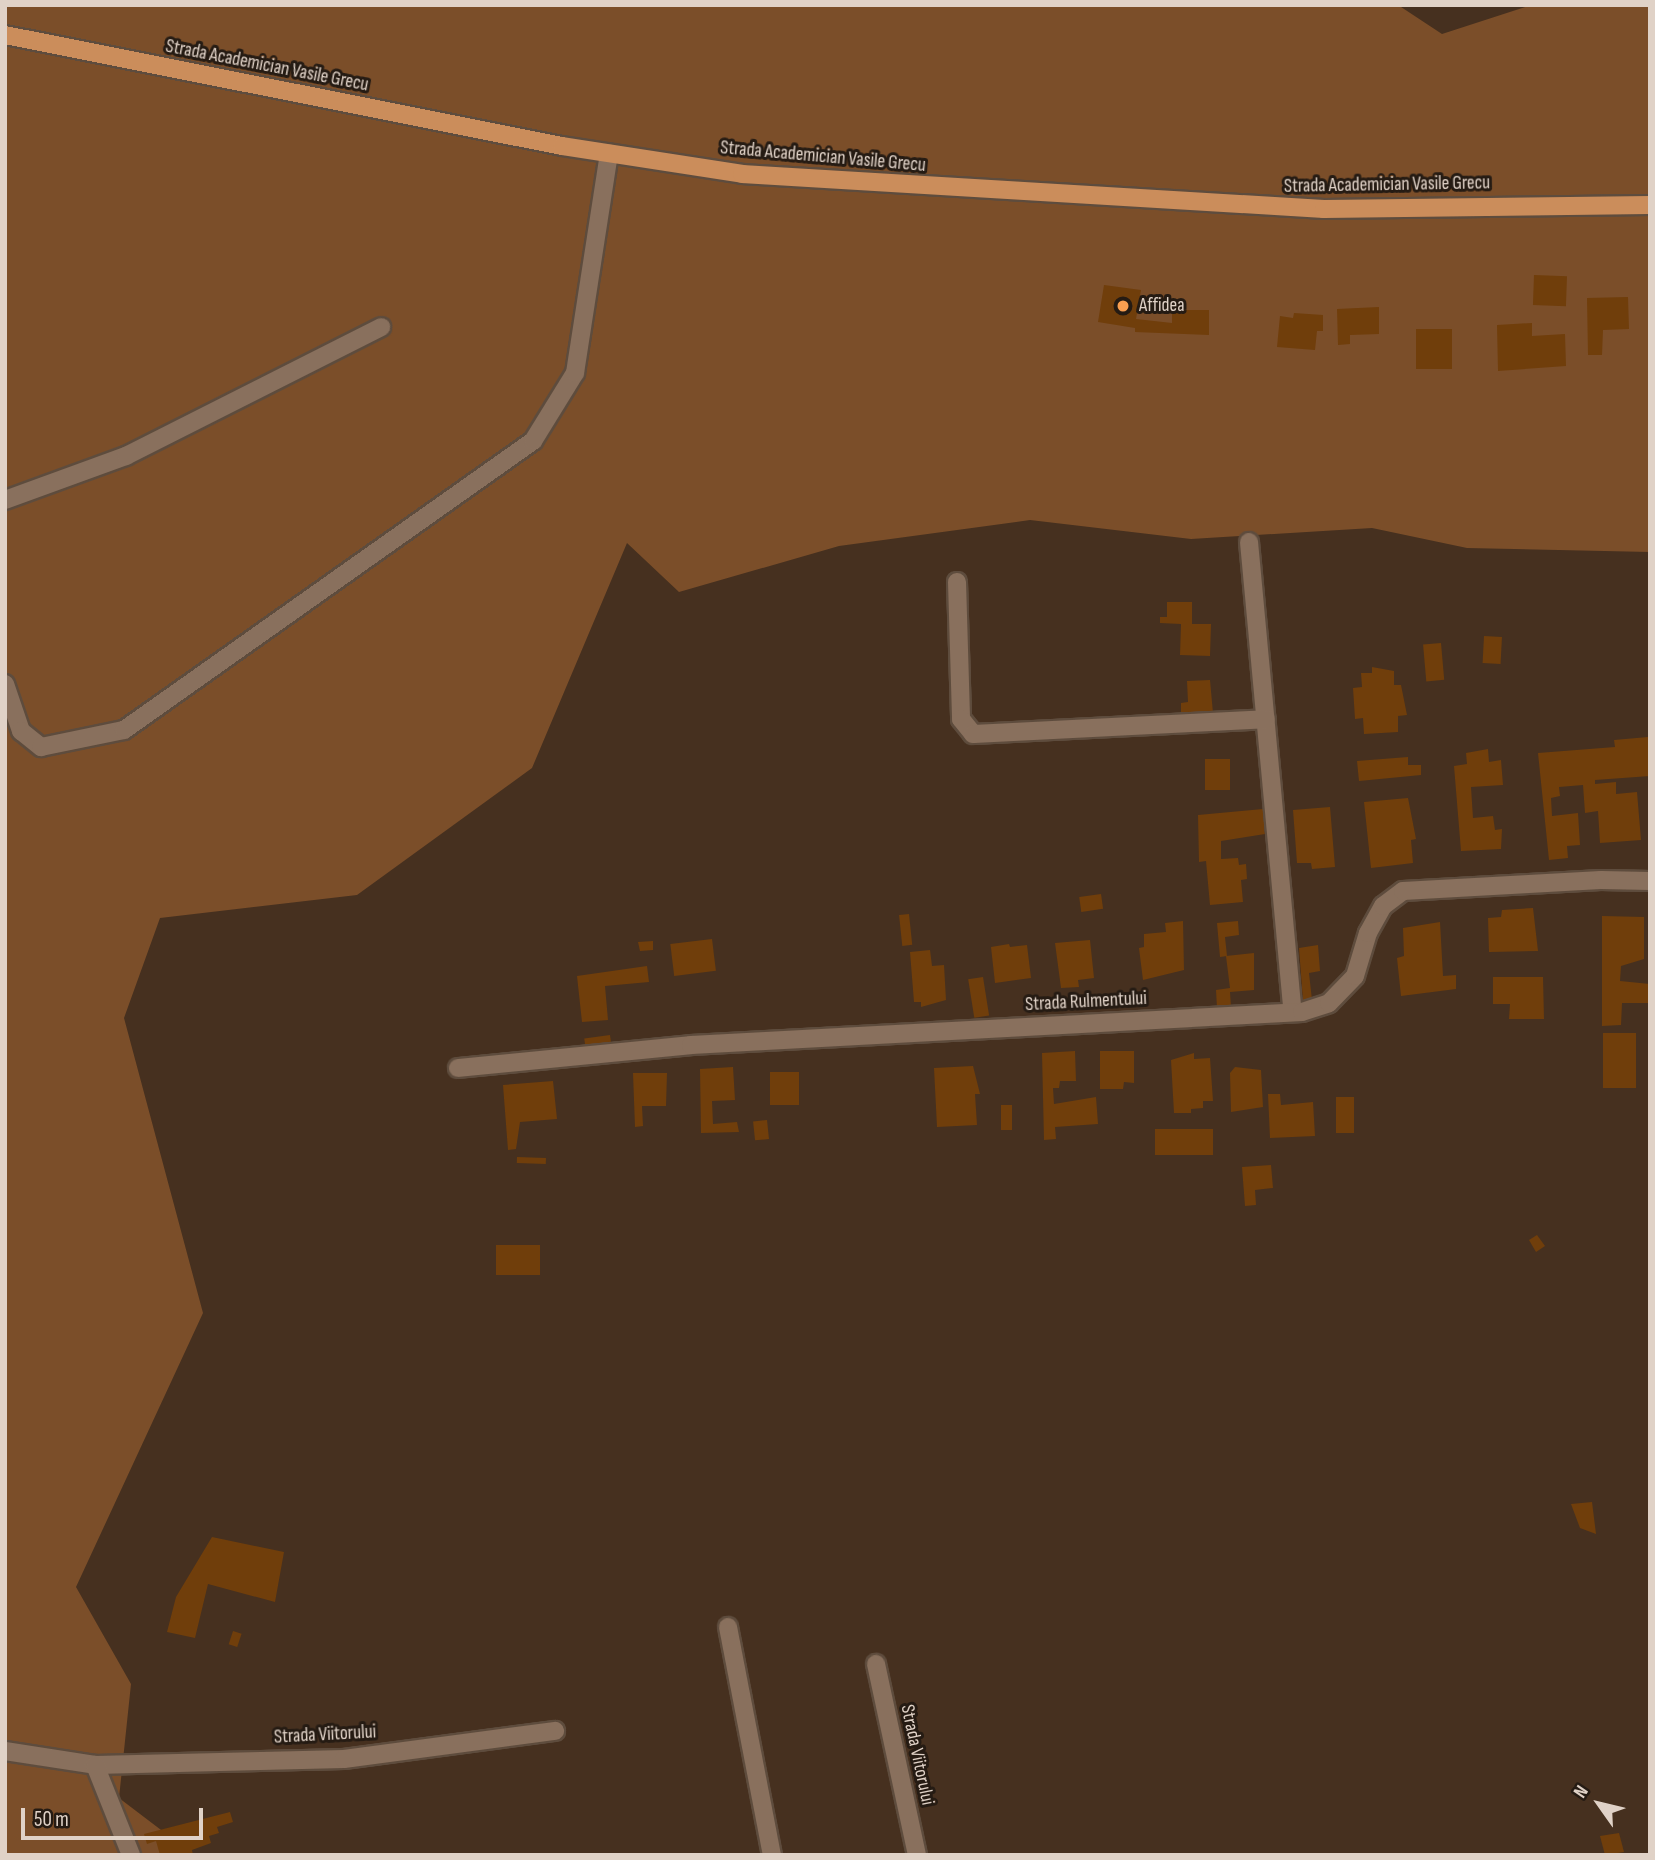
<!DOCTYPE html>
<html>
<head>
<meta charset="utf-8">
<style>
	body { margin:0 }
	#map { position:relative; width:1655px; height:1860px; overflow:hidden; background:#46301f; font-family:"Sofia Sans Condensed",sans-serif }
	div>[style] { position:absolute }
	.green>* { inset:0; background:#7b4e29 }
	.building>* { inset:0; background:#703e0b; transform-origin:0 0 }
	.roads { filter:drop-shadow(2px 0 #5e4c3d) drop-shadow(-2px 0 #5e4c3d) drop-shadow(0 2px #5e4c3d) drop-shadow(0 -2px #5e4c3d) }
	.minor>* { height:18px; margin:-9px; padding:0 9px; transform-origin:9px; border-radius:9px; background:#89705d }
	.major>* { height:18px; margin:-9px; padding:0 9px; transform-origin:9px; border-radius:9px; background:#cb8d5b }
	.dots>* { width:19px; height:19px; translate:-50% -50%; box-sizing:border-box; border:4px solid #251b13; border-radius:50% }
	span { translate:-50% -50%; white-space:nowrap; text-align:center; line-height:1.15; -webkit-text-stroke:6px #251b13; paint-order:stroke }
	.street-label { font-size:19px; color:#e0d2c7 }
	.poi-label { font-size:19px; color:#e0d2c7 }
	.left { translate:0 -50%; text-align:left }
	.frame { position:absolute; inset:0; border:7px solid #e0d2c7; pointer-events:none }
	.north { position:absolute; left:1564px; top:1769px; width:70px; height:70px; -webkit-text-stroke:5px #251b13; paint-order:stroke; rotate:304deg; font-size:19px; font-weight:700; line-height:28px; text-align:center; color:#e0d2c7 }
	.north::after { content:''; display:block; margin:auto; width:24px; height:32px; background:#e0d2c7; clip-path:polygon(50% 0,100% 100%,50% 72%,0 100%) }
	.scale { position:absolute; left:21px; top:1808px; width:182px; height:32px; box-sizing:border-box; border:4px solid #e0d2c7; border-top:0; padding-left:9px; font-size:21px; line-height:24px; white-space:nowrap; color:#e0d2c7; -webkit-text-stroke:5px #251b13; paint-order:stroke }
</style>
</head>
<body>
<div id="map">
	<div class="green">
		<i style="clip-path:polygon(5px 5px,1398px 5px,1442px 34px,1531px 5px,1650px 5px,1650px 552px,1467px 548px,1372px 528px,1191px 539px,1030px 520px,839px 546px,679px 592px,627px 543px,532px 768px,357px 895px,160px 918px,124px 1018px,203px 1313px,76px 1587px,131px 1684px,119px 1798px,194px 1855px,5px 1855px)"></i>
	</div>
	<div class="building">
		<i style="left:1534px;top:275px;width:33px;height:30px;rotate:2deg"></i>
		<i style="clip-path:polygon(1104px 285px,1141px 290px,1136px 319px,1172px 323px,1172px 310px,1209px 310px,1209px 335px,1135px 332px,1135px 328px,1098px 322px)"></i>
		<i style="clip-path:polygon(1628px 297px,1629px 329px,1603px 330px,1602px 355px,1588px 355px,1587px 298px)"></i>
		<i style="clip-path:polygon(1379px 307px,1379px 334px,1350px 335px,1350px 344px,1338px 345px,1337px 309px)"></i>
		<i style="clip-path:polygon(1294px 313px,1323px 315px,1323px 331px,1317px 331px,1315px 350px,1277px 347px,1280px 316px,1293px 318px)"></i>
		<i style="clip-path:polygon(1532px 323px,1532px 336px,1565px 334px,1566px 366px,1498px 371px,1497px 325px)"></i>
		<i style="left:1416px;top:329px;width:36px;height:40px"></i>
		<i style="clip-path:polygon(1167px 602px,1192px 602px,1192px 624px,1211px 624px,1210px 656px,1180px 655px,1181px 624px,1160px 623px,1160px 617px,1167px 617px)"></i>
		<i style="left:1484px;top:636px;width:18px;height:27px;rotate:3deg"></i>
		<i style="left:1441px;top:643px;width:37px;height:18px;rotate:85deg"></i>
		<i style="clip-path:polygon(1372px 667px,1394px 671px,1394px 685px,1401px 685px,1407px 715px,1398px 716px,1398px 732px,1364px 734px,1363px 718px,1355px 719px,1353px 688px,1362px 687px,1361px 673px,1372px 673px)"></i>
		<i style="clip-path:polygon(1210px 680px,1213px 713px,1181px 716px,1181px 703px,1188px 702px,1187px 681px)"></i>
		<i style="clip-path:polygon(1648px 737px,1650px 776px,1595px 780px,1595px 784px,1616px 782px,1616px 794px,1637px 792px,1641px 840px,1600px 843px,1598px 811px,1585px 813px,1583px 785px,1559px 787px,1560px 796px,1551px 798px,1552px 816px,1578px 813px,1580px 845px,1567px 846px,1568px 858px,1549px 860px,1538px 753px,1615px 747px,1614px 740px)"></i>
		<i style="clip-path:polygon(1488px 749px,1489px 762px,1501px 760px,1503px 785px,1471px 787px,1473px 818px,1493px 816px,1495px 830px,1502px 829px,1501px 849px,1461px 851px,1454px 766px,1467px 764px,1466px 753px)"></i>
		<i style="clip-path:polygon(1408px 757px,1408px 765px,1421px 765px,1421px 775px,1359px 781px,1357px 761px)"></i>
		<i style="left:1205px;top:759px;width:25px;height:31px"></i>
		<i style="clip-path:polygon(1408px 798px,1416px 839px,1411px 840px,1413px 863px,1371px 868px,1364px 802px)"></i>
		<i style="clip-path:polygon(1330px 807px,1335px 867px,1312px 869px,1311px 863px,1297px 863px,1293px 810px)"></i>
		<i style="clip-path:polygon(1263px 809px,1265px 834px,1221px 841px,1221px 859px,1238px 858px,1239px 865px,1246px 864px,1247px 879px,1241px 880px,1243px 902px,1210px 905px,1206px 861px,1199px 862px,1198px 815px)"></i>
		<i style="left:1101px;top:894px;width:15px;height:22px;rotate:82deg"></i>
		<i style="clip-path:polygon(1533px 908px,1538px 951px,1489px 952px,1488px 918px,1501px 917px,1502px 910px)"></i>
		<i style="left:909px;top:914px;width:31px;height:10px;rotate:84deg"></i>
		<i style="clip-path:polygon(1602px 916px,1644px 917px,1644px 959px,1621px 966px,1620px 981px,1650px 984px,1650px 1003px,1622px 1003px,1621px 1025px,1602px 1026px)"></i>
		<i style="clip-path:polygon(1183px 921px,1184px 970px,1143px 980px,1139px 948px,1144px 947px,1144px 934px,1166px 932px,1165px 923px)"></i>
		<i style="clip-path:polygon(1238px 921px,1239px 935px,1225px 937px,1227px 956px,1220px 957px,1217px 923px)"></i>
		<i style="clip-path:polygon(1440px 922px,1443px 976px,1456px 975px,1456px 989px,1401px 996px,1397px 958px,1404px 956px,1403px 928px)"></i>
		<i style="left:712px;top:939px;width:32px;height:42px;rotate:83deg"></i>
		<i style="clip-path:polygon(1090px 940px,1094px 978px,1078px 980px,1079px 987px,1061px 988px,1055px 943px)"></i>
		<i style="clip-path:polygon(653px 941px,653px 950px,640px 951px,638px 942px)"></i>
		<i style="clip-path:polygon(1009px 944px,1010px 947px,1027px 945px,1031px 978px,995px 983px,991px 947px)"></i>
		<i style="clip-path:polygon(1318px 945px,1320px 971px,1309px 973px,1312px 1000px,1303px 1001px,1299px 948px)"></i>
		<i style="clip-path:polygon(930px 950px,932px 966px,944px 965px,946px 1000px,921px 1007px,921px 1002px,914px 1002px,910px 952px)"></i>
		<i style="clip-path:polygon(1254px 953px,1254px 990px,1230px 992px,1231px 1007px,1217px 1008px,1216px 990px,1230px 988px,1226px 956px)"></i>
		<i style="clip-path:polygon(647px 966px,649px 982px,605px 986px,608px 1020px,582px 1022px,577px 976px)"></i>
		<i style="left:983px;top:977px;width:39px;height:15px;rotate:81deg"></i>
		<i style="clip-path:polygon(1493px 977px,1543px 977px,1544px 1019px,1509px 1019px,1510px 1004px,1493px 1004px)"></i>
		<i style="left:1636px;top:1033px;width:55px;height:33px;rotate:90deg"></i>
		<i style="left:610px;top:1035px;width:7px;height:26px;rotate:82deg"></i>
		<i style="clip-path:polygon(1075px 1051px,1076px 1081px,1060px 1081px,1059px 1088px,1053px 1088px,1054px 1104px,1096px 1097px,1098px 1124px,1055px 1127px,1056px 1139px,1044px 1140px,1042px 1053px)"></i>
		<i style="clip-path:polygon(1100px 1051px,1134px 1051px,1134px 1083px,1124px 1082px,1123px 1089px,1100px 1089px)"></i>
		<i style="clip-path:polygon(1194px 1053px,1194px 1059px,1210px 1058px,1213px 1101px,1203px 1101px,1203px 1108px,1191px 1109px,1191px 1113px,1174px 1113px,1171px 1060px)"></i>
		<i style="clip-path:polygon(973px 1066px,980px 1094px,975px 1094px,977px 1125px,937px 1127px,934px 1068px)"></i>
		<i style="clip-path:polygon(733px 1067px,735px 1100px,712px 1101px,713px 1124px,737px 1122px,739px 1132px,701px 1133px,700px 1069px)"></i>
		<i style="clip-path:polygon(1235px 1067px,1261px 1070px,1263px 1107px,1231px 1112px,1230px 1073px)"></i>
		<i style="left:770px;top:1072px;width:29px;height:33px"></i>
		<i style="clip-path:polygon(633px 1073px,667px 1073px,666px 1106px,642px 1106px,643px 1126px,635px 1127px)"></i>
		<i style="clip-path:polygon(553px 1081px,557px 1119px,520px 1122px,516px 1149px,508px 1150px,503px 1085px)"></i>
		<i style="clip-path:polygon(1268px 1094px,1280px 1094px,1281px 1105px,1313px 1102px,1315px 1136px,1270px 1138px)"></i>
		<i style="left:1336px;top:1097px;width:18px;height:36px"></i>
		<i style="left:1012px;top:1105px;width:25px;height:11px;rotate:90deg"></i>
		<i style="left:767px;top:1120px;width:19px;height:14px;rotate:84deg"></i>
		<i style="left:1213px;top:1129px;width:26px;height:58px;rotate:90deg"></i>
		<i style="left:517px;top:1157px;width:29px;height:6px;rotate:2deg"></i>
		<i style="clip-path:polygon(1271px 1165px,1273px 1188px,1255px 1190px,1256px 1205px,1245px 1206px,1242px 1167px)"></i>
		<i style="clip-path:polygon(1537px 1235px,1545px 1246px,1536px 1252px,1529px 1240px)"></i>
		<i style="left:496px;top:1245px;width:44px;height:30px"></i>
		<i style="clip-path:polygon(1592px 1502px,1596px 1534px,1580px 1528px,1571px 1504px)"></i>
		<i style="clip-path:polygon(212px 1537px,284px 1552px,275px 1602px,208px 1584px,195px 1638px,167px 1632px,176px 1597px)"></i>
		<i style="left:233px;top:1631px;width:9px;height:14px;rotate:18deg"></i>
		<i style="clip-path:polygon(230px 1812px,233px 1822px,217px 1827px,219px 1833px,209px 1836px,211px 1843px,192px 1850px,193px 1855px,160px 1855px,156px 1841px,147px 1844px,144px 1834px)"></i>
		<i style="clip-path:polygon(1619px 1833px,1624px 1852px,1605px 1855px,1600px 1836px)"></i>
	</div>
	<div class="roads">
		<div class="minor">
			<i style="left:5px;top:500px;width:129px;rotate:-20deg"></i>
			<i style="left:126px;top:456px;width:286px;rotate:-26.8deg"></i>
			<i style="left:1249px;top:542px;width:472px;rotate:84.7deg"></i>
			<i style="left:957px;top:582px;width:137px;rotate:88.3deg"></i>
			<i style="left:961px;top:719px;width:19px;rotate:51deg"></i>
			<i style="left:973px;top:734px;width:293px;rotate:-2.9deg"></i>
			<i style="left:5px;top:684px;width:50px;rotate:71.2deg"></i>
			<i style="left:21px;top:731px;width:26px;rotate:39deg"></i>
			<i style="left:41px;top:747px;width:85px;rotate:-11.6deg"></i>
			<i style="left:124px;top:730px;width:501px;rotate:-35.25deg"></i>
			<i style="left:533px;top:441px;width:80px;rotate:-58.3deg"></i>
			<i style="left:575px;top:373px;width:222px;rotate:-81.2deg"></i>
			<i style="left:458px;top:1068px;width:234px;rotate:-5.6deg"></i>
			<i style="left:691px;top:1045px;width:612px;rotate:-3.09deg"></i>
			<i style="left:1302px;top:1012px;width:28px;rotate:-18deg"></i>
			<i style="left:1329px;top:1003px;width:37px;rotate:-46deg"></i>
			<i style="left:1355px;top:976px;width:45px;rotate:-73.2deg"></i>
			<i style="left:1368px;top:933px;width:31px;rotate:-61deg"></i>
			<i style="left:1383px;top:906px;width:25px;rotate:-37deg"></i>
			<i style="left:1403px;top:891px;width:198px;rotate:-3.2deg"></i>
			<i style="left:1601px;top:880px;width:49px;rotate:1.2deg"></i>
			<i style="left:728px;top:1627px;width:232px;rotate:79.1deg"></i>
			<i style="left:876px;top:1664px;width:195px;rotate:77.9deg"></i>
			<i style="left:5px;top:1751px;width:91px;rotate:8.8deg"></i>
			<i style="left:95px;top:1765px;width:249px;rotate:-1.4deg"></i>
			<i style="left:344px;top:1759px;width:213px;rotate:-7.6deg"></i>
			<i style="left:95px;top:1765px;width:97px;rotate:68.2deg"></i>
		</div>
		<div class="major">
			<i style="left:5px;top:35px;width:568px;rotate:11.27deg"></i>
			<i style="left:562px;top:146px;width:182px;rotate:8.8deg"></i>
			<i style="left:742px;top:174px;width:583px;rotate:3.44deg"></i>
			<i style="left:1324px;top:209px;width:326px;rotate:-0.7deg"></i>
		</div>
	</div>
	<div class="dots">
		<i style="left:1123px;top:306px;background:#fa9f50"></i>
	</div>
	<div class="street-label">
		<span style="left:267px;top:66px;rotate:11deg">Strada Academician Vasile Grecu</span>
		<span style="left:823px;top:157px;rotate:5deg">Strada Academician Vasile Grecu</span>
		<span style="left:1387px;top:185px;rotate:-1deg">Strada Academician Vasile Grecu</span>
		<span style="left:1086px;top:1002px;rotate:-3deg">Strada Rulmentului</span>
		<span style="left:325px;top:1735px;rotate:-3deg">Strada Viitorului</span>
		<span style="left:917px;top:1755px;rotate:78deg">Strada Viitorului</span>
	</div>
	<div class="poi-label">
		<span class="left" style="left:1139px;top:306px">Affidea</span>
	</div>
	<div class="frame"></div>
	<div class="north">N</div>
	<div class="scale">50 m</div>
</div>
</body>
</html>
